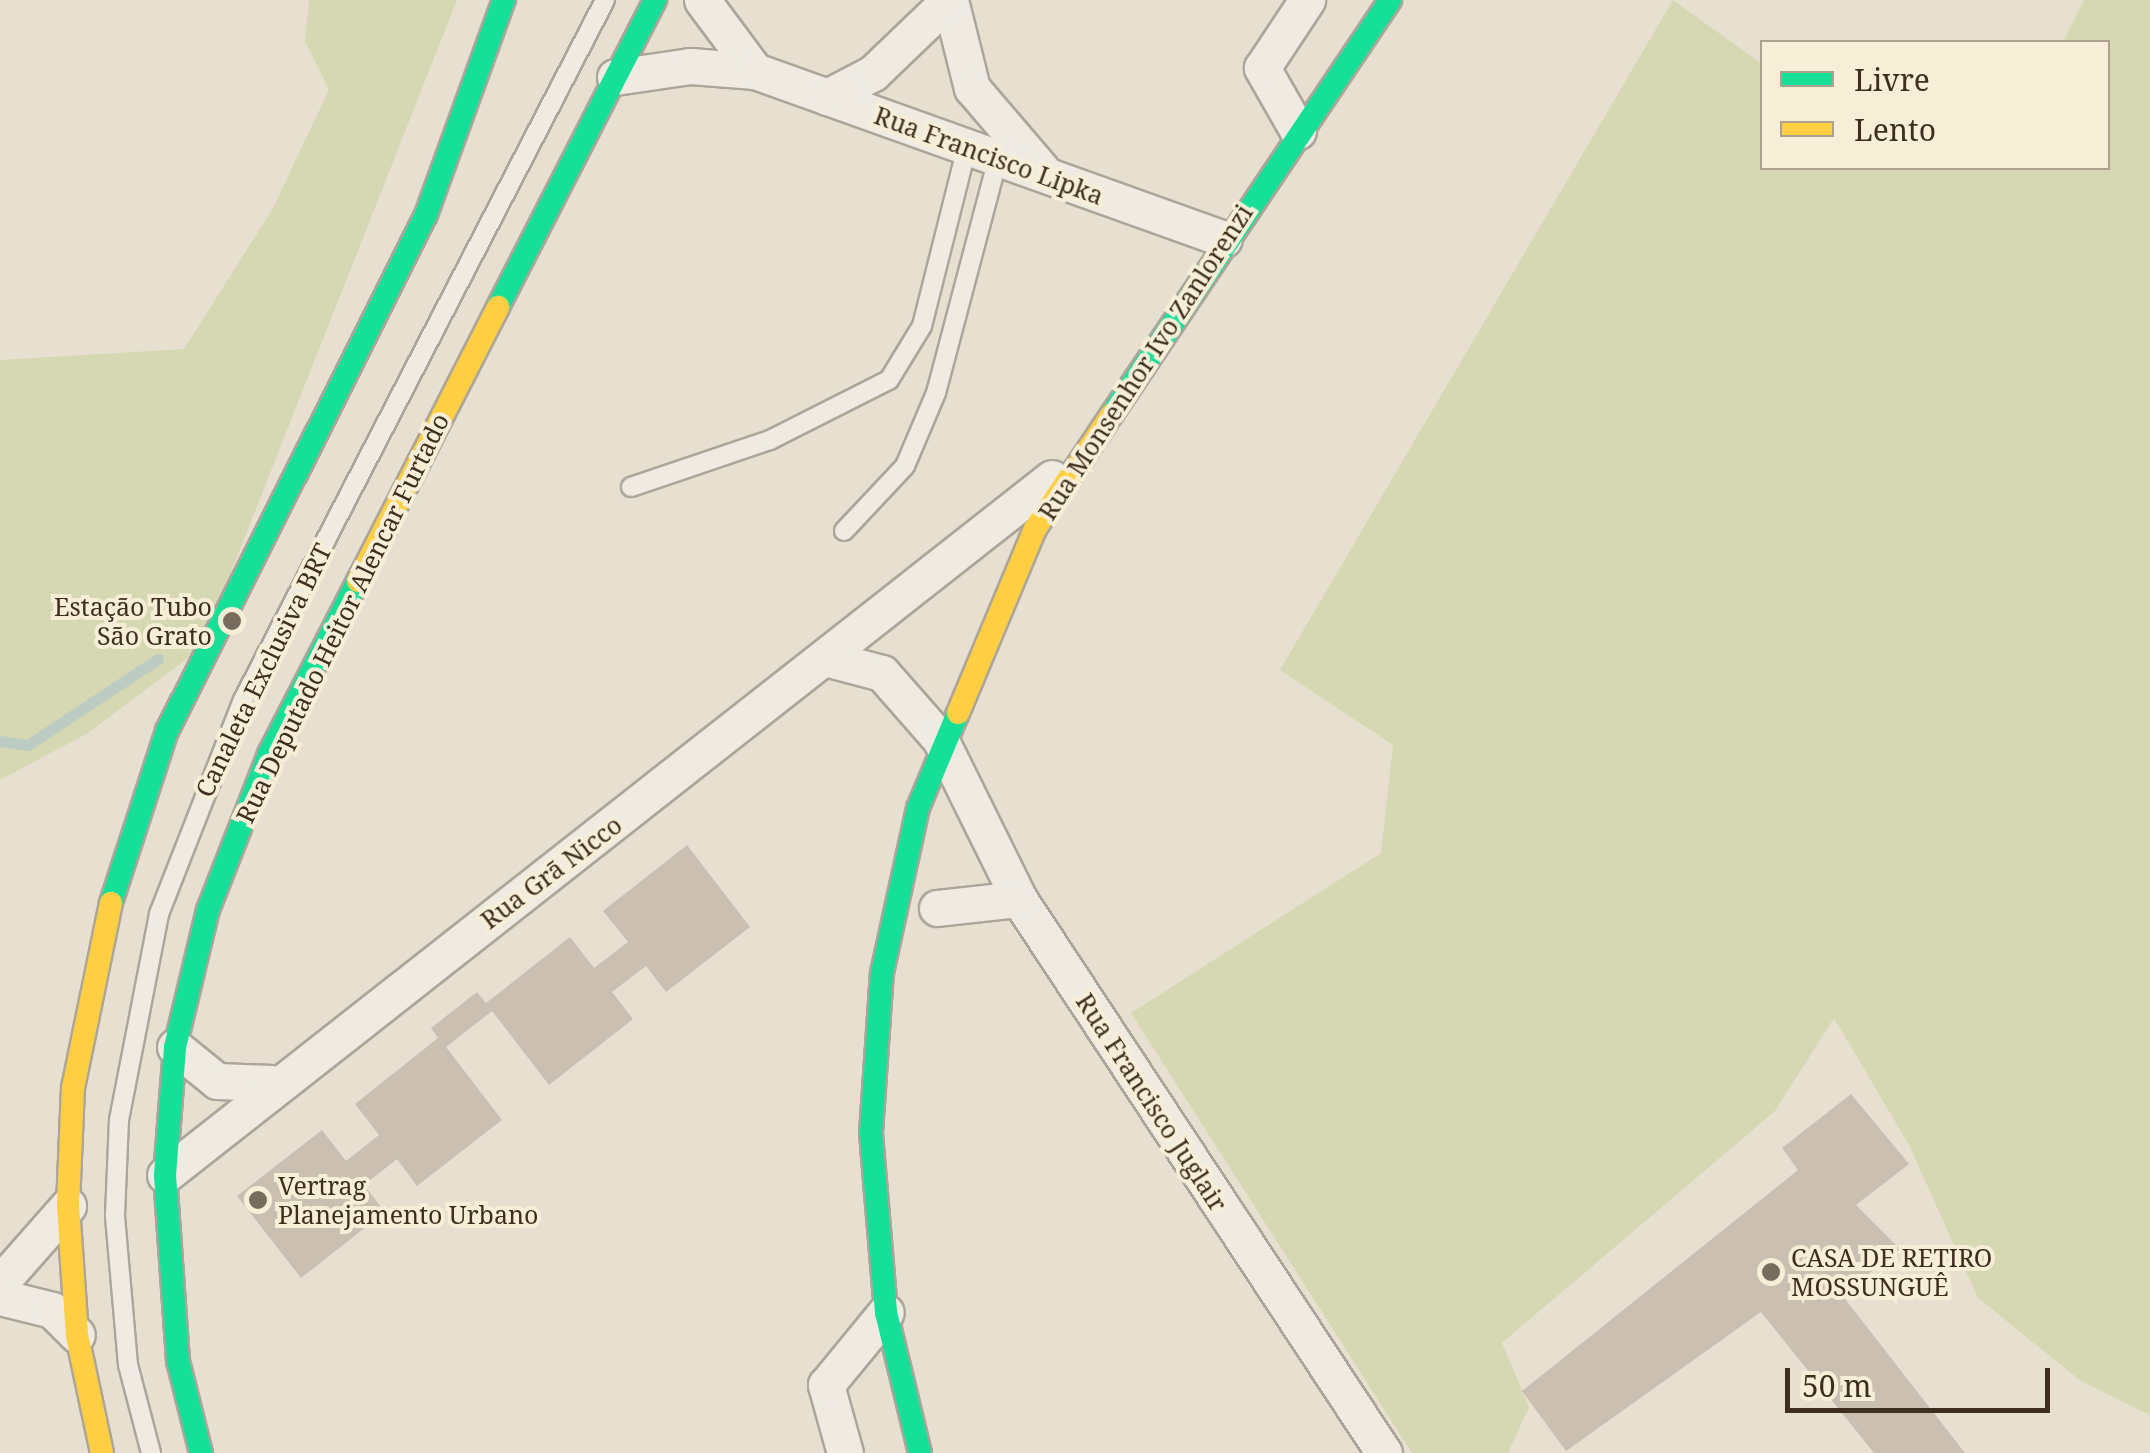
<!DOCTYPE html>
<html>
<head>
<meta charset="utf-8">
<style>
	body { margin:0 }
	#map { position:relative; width:2150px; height:1453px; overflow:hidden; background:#e7e0d1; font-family:"Noto Serif",serif }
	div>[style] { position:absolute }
	.green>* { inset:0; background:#d6d7b3 }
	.stream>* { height:11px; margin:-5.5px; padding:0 5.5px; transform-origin:5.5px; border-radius:5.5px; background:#bcccc2 }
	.building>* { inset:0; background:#cbbfb2 }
	.roads { filter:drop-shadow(2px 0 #ada599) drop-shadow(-2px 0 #ada599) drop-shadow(0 2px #ada599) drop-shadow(0 -2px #ada599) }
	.lane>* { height:18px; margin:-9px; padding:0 9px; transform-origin:9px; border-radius:9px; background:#efebe3 }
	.street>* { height:35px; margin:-17.5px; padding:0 17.5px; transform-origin:17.5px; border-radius:17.5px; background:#efebe3 }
	.fast>* { height:22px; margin:-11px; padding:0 11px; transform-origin:11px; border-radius:11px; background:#16e098 }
	.slow>* { height:22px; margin:-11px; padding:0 11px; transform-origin:11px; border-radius:11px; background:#ffcf43 }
	.dots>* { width:28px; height:28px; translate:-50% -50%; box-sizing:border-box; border:5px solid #f7eed8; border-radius:50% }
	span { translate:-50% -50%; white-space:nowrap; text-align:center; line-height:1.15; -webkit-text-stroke:8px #f7eed8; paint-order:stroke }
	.street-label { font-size:25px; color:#3d2e20 }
	.poi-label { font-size:25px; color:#3d2e20 }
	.right { translate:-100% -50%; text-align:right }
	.left { translate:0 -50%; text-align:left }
	.legend { position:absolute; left:1760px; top:40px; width:350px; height:130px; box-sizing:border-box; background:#f7eed8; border:2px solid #ada18e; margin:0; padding:12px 18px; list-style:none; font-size:30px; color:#3d2e20 }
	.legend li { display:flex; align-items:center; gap:20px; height:50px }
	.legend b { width:50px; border:2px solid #ada18e }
	.scale { position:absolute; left:1785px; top:1368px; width:265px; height:45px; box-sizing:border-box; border:5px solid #3d2e20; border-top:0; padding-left:12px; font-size:30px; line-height:35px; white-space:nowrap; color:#3d2e20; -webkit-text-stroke:8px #f7eed8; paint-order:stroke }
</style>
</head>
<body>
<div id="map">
	<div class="green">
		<i style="clip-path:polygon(309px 0,457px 0,201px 648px,88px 733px,0 780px,0 360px,184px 349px,272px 210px,329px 90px,305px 41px)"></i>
		<i style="clip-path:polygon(1673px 0,1762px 64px,1762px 168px,2108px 168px,2108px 42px,2063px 42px,2084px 0,2150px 0,2150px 1415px,2081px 1381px,1978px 1298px,1909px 1145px,1834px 1018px,1775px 1111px,1502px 1343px,1529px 1407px,1508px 1453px,1412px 1453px,1131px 1013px,1381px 853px,1393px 745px,1280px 670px)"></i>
	</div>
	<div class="stream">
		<i style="left:0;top:741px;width:28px;rotate:8deg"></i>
		<i style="left:28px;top:745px;width:156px;rotate:-33.5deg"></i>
	</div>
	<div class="building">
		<i style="clip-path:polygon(687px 845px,750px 927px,666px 992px,646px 966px,612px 992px,633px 1019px,549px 1085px,492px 1011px,446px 1047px,502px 1120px,417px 1186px,397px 1159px,364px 1185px,385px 1212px,301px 1278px,237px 1196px,322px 1130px,346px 1161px,379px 1135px,355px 1104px,438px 1038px,431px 1028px,477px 992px,486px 1003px,570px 937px,594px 968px,628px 942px,603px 911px)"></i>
		<i style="clip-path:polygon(1851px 1094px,1909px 1164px,1856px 1205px,1900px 1249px,1842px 1295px,1965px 1453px,1874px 1453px,1761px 1312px,1566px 1451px,1522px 1391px,1798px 1170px,1782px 1148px)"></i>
	</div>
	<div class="roads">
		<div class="lane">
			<i style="left:631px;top:487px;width:147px;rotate:-18.7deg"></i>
			<i style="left:770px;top:440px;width:133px;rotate:-26.8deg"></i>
			<i style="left:889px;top:380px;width:63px;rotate:-58.6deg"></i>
			<i style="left:922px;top:326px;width:185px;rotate:-75.9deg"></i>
			<i style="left:844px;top:531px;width:89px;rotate:-46.8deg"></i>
			<i style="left:905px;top:466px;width:79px;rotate:-67deg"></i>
			<i style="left:936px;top:393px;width:243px;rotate:-75.2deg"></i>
			<i style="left:151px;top:1453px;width:91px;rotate:-104.6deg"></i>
			<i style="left:128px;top:1365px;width:151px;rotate:-95deg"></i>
			<i style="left:115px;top:1215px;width:95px;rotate:-87.6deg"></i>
			<i style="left:119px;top:1120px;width:210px;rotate:-79deg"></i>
			<i style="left:159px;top:914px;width:230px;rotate:-68.6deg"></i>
			<i style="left:243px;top:700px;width:788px;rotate:-62.65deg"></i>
		</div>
		<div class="street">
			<i style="left:702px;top:0;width:89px;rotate:53.3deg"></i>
			<i style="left:950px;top:0;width:91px;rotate:76deg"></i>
			<i style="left:972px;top:88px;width:108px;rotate:49.5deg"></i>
			<i style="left:615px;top:77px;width:76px;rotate:-8.3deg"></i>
			<i style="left:690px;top:66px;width:65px;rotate:4.4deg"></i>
			<i style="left:755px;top:71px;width:498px;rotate:19.7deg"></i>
			<i style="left:827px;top:97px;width:52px;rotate:-27.6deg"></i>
			<i style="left:873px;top:73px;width:105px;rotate:-43.8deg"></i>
			<i style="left:1298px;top:131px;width:73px;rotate:-119.7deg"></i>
			<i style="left:1262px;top:68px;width:82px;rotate:-56.5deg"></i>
			<i style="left:829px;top:659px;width:55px;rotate:14.8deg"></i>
			<i style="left:882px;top:673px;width:88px;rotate:48.7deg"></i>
			<i style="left:940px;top:739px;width:178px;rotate:63.7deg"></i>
			<i style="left:1019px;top:899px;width:663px;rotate:56.62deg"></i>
			<i style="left:937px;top:908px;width:82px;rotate:-6.3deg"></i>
			<i style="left:175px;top:1047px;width:54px;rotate:39deg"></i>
			<i style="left:217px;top:1081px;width:55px;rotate:2.1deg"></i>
			<i style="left:165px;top:1175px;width:1128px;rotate:-38.16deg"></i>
			<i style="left:0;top:1283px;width:103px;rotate:-48.6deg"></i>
			<i style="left:0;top:1297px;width:54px;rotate:14deg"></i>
			<i style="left:52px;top:1310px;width:35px;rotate:45deg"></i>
			<i style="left:845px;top:1453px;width:71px;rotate:-105.6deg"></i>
			<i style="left:826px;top:1385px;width:94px;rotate:-50.6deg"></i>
		</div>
		<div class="fast">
			<i style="left:498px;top:307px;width:345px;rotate:-62.9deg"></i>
			<i style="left:1112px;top:414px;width:499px;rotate:-56.1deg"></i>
			<i style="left:111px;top:903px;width:181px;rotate:-72deg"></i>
			<i style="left:167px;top:731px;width:577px;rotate:-63.35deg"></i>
			<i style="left:426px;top:215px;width:229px;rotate:-70.1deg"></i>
			<i style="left:201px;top:1453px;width:95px;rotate:-104deg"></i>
			<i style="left:178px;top:1361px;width:186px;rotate:-94deg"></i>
			<i style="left:165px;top:1175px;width:128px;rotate:-85.5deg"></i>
			<i style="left:175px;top:1047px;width:141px;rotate:-76.5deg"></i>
			<i style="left:208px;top:910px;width:168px;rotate:-68.6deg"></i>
			<i style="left:269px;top:754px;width:195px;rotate:-62.8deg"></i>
			<i style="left:920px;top:1453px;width:145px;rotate:-103.6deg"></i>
			<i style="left:886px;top:1312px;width:180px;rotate:-94.8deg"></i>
			<i style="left:871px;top:1133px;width:160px;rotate:-86.1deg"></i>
			<i style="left:882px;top:973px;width:169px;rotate:-77.7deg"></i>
			<i style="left:918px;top:808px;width:103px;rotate:-67.2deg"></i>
		</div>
		<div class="slow">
			<i style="left:358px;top:581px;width:308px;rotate:-62.9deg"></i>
			<i style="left:958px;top:713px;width:199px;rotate:-67.3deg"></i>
			<i style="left:1035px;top:529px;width:138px;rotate:-56.2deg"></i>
			<i style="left:102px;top:1453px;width:121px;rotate:-102deg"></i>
			<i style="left:77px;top:1335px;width:129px;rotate:-94deg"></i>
			<i style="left:68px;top:1206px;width:118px;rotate:-87.6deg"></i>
			<i style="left:73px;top:1088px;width:189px;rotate:-78.4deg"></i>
		</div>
	</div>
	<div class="dots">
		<i style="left:232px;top:621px;background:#786c5e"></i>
		<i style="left:258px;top:1200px;background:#786c5e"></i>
		<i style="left:1771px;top:1272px;background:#786c5e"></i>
	</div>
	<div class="street-label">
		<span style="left:989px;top:155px;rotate:20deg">Rua Francisco Lipka</span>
		<span style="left:1145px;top:362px;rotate:-57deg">Rua Monsenhor Ivo Zanlorenzi</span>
		<span style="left:342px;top:618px;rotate:-64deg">Rua Deputado Heitor Alencar Furtado</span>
		<span style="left:263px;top:670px;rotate:-64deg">Canaleta Exclusiva BRT</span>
		<span style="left:551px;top:872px;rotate:-37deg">Rua Grã Nicco</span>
		<span style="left:1152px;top:1102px;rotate:57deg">Rua Francisco Juglair</span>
	</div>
	<div class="poi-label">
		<span class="right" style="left:212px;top:621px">Estação Tubo<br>São Grato</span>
		<span class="left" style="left:278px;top:1200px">Vertrag<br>Planejamento Urbano</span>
		<span class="left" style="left:1791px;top:1272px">CASA DE RETIRO<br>MOSSUNGUÊ</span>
	</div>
	<ul class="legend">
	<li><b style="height:12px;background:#16e098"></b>Livre</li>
	<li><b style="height:12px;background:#ffcf43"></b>Lento</li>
	</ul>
	<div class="scale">50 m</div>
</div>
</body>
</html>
